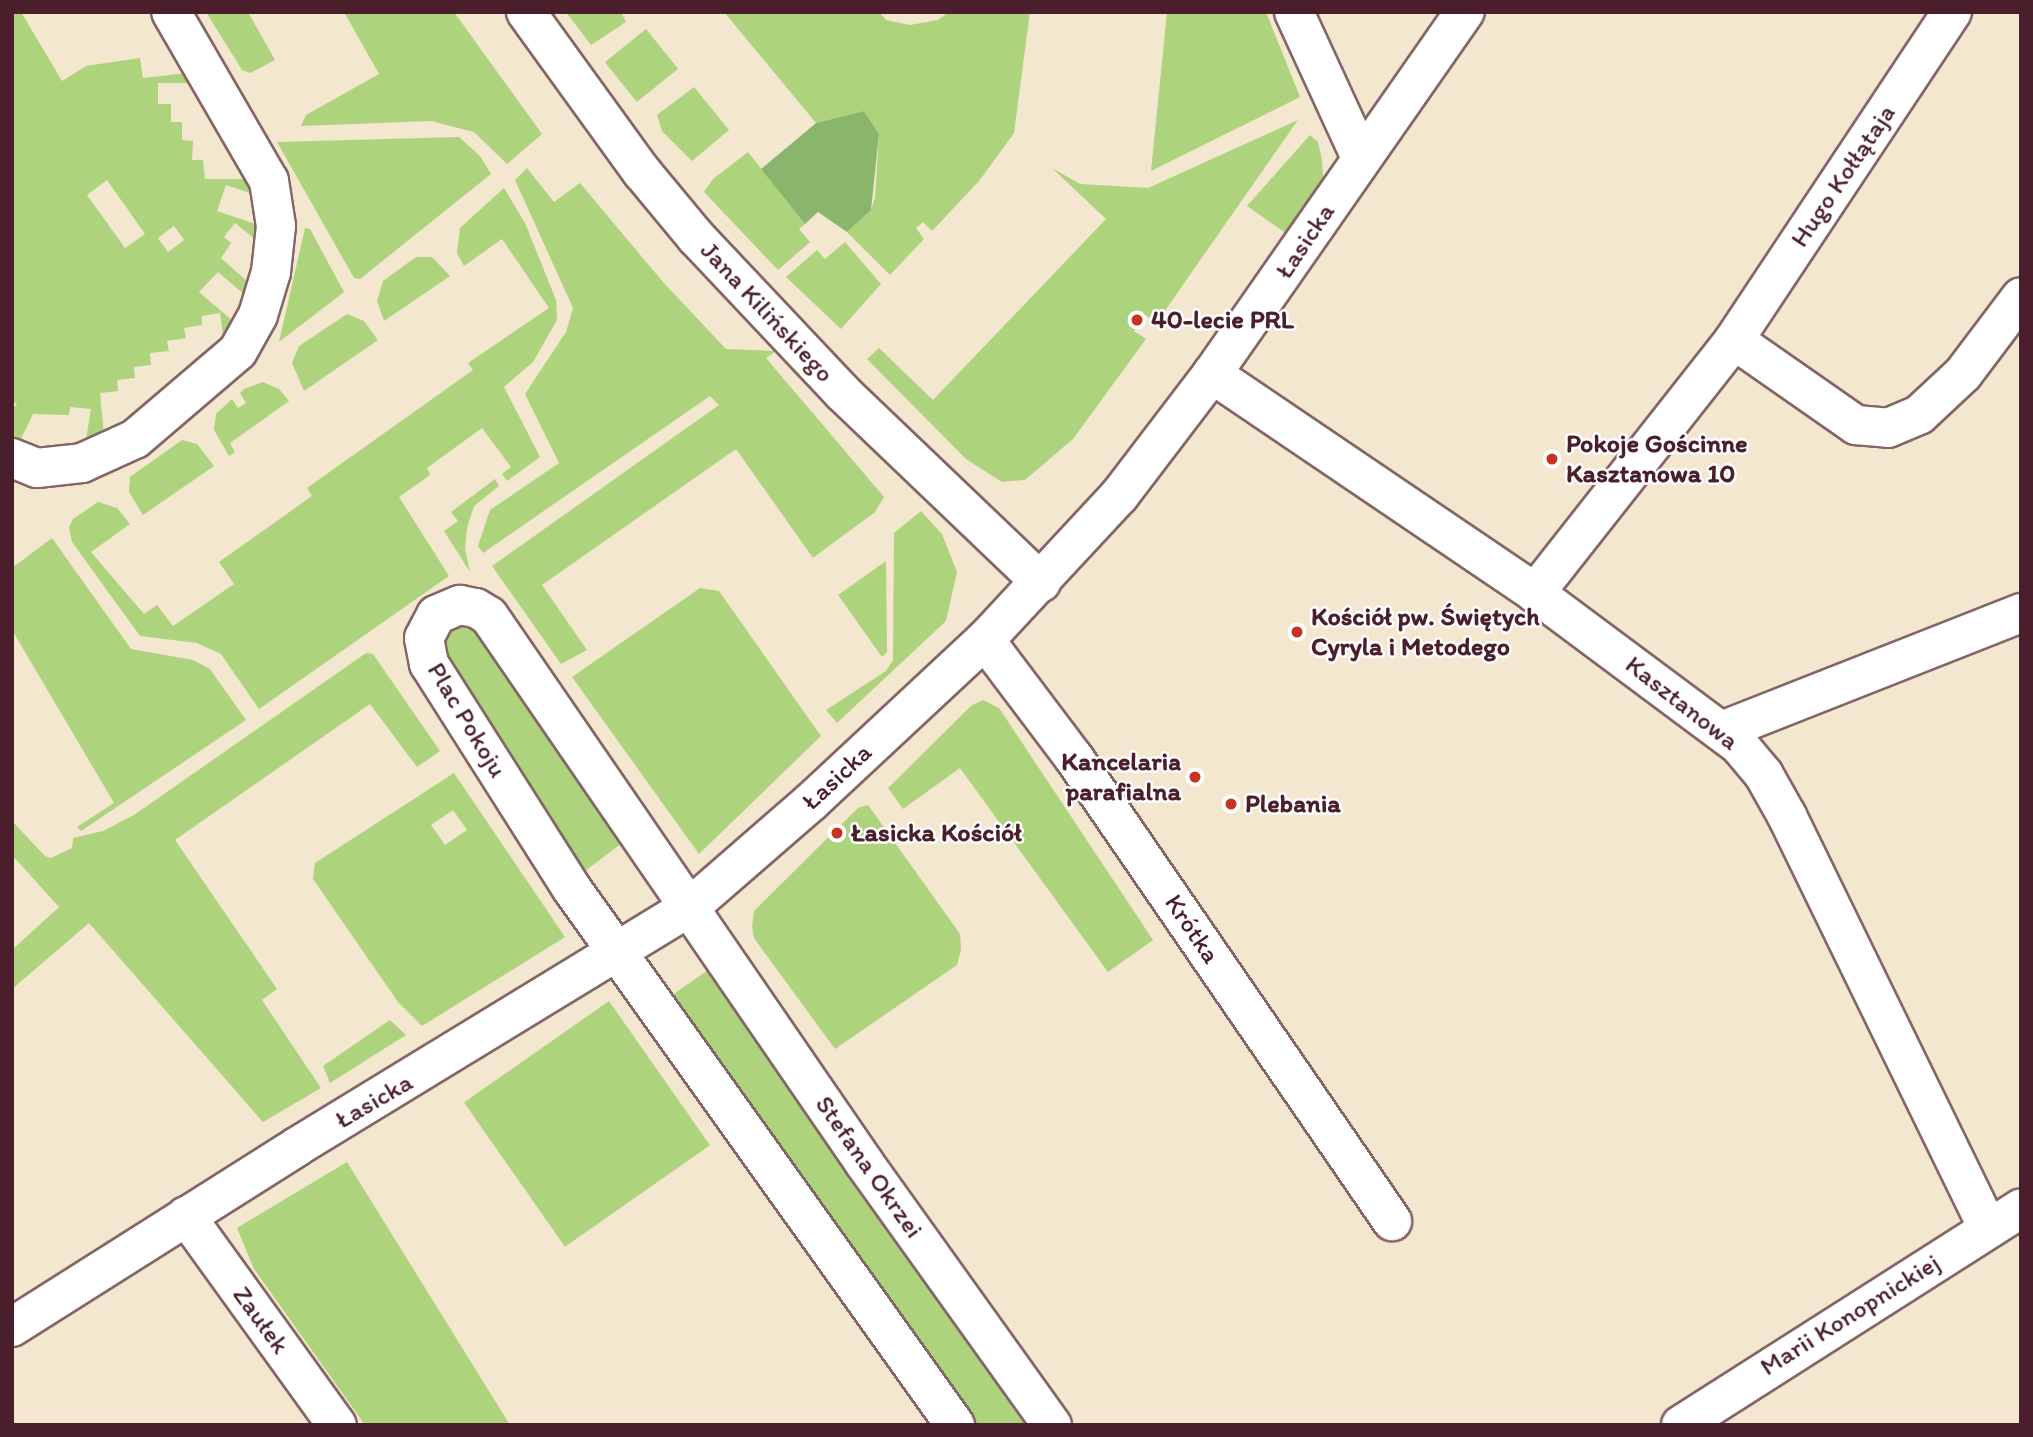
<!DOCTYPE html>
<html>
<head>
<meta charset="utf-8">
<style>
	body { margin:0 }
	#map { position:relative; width:2033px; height:1437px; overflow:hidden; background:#f3e7d0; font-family:Itim,sans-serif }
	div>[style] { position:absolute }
	.green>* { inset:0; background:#add37d; transform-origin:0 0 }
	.forest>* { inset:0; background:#8ab56c }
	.roads { filter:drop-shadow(2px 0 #856565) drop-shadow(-2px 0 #856565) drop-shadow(0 2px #856565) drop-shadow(0 -2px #856565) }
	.minor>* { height:38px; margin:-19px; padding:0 19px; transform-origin:19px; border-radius:19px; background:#fff }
	.dots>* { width:19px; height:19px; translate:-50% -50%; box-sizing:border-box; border:4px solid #fff; border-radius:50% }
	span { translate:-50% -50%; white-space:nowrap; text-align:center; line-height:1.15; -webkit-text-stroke:5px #fff; paint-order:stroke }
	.street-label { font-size:26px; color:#4a1f2b }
	.poi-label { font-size:26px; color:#4a1f2b; font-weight:700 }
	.left { translate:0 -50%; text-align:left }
	.right { translate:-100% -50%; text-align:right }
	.frame { position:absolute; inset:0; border:14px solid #4a1f2b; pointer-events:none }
</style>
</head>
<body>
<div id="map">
	<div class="green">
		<i style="clip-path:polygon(evenodd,12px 12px,21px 12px,62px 81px,86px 66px,140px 58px,143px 78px,187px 73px,193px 83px,158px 83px,158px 104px,171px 104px,171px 122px,182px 122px,182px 140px,193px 141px,192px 160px,203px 160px,205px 179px,248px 179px,253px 194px,226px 185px,217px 211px,258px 225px,256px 240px,235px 223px,224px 237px,231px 243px,221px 258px,249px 283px,245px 295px,218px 272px,199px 292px,235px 323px,224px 342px,220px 313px,202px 316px,202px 325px,184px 328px,186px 338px,167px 341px,169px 351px,150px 353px,151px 365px,134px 367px,135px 378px,117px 380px,118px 391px,100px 393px,104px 435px,85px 446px,91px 409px,70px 407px,69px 415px,33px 414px,17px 447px,12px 445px,12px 408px,17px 405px,12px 399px,12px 12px,107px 180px,145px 234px,125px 248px,87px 195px,107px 180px,12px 12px,174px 226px,184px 240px,168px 252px,158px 238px,174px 226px)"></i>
		<i style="clip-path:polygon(206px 12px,248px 12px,275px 60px,250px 73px,242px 70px)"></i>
		<i style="clip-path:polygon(344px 12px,454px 12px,542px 134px,507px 164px,474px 132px,431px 121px,301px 126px,306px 115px,379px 74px)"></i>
		<i style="clip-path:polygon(566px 12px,621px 12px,626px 22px,591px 45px)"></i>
		<i style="clip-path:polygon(724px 12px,879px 12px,886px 20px,910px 25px,938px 20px,949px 12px,1030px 12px,1014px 133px,979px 181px,932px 231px,923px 222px,916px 228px,924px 239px,890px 275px,847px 232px,871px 210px,875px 198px,879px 134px,864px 111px,816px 123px)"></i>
		<i style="clip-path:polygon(1167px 12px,1266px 12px,1300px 97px,1151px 171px)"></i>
		<i style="left:646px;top:29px;width:51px;height:53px;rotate:51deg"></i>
		<i style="clip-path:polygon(694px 87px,729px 130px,692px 161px,662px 131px,657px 115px)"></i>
		<i style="clip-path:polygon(1298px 120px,1157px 322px,1145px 315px,1134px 331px,1146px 339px,1073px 439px,1025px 480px,1002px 482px,966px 459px,867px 359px,879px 348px,933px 400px,1106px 219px,1052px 168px,1080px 184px,1148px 188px)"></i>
		<i style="clip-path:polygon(1310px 135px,1318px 142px,1322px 160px,1324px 188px,1297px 241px,1247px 206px)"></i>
		<i style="clip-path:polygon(459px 137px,480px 156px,491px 174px,360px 279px,354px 278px,277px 142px)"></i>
		<i style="clip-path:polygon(748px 152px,805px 224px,799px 229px,810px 242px,778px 270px,704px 192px,713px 179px)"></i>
		<i style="clip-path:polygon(527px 168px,554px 202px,580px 183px,663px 282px,726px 349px,776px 351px,766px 358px,884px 497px,875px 512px,813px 558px,736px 449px,542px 585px,587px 650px,561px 664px,492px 566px,719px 405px,710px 396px,483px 553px,478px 546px,490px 510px,559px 463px,525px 394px,566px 332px,573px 308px,515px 180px)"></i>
		<i style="clip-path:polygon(504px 188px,525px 223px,556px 300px,557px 320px,533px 362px,504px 387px,540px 457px,507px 481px,502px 474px,511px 467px,482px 428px,427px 468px,430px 475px,399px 497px,449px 576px,259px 709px,221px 654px,197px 643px,140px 636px,72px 542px,69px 527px,73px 519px,98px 502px,117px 508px,130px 524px,91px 552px,144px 614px,157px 605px,173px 626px,234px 584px,219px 562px,312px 496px,307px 488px,473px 370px,468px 363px,549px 308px,502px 239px,464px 266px,457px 253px,460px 228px)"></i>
		<i style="clip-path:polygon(305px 228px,310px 229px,344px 292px,279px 342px)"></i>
		<i style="clip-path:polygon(845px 242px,881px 284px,841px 329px,786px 277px,817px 250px,825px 259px)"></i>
		<i style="clip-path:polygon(416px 257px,432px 257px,450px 276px,384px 321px,377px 301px,383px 281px)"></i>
		<i style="clip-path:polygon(347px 314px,364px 321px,378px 340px,304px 391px,292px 363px,299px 346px)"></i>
		<i style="clip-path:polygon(263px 382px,279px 389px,289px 401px,230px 443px,235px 452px,229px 456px,214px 430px,216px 414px,232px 399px,238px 408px,246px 403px,240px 393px,244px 389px)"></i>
		<i style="clip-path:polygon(182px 440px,197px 444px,214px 466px,143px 515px,129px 492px,130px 477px)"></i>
		<i style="clip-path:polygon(495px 479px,499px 486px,474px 506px,467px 528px,465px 549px,470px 572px,444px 531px,458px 521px,451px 512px)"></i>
		<i style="clip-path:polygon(921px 511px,942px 534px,957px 572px,946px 621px,837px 723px,826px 710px,886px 671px,893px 660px,894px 533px)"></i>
		<i style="clip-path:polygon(52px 538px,131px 649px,193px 660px,210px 669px,246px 720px,81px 831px,77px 827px,114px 803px,12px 630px,12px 568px)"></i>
		<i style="clip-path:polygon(886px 561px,887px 652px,882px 657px,838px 595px)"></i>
		<i style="clip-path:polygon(700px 588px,719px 591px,821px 736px,699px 854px,572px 677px)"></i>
		<i style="clip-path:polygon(473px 621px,629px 838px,585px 871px,445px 658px,443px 645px,449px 632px)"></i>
		<i style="clip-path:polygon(366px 653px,373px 654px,440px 751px,417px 767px,370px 704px,175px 840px,277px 989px,262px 1000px,321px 1088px,263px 1122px,89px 923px,12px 989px,12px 950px,59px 907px,12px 855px,12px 821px,45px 856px,51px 858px,72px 848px,73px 838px,103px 831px,134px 815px)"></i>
		<i style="clip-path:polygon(983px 700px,999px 708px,1153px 940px,1108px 972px,960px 768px,903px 809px,888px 788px,972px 705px)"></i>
		<i style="clip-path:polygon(evenodd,454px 773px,565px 937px,422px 1026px,398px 1002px,313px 879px,315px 863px,454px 773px,453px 810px,467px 830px,445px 845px,431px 825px,453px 810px)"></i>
		<i style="clip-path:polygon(868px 805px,960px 934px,961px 950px,957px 965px,835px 1049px,754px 938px,752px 926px,754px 911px,858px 808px)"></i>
		<i style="left:708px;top:970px;width:558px;height:44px;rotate:55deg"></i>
		<i style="left:609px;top:1001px;width:176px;height:177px;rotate:55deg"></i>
		<i style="clip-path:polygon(390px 1020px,406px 1035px,330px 1083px,323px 1066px)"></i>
		<i style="clip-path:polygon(347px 1162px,510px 1425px,365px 1425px,254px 1269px,237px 1228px)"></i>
	</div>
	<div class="forest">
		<i style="clip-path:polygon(864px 111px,879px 134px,871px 210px,847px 232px,818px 212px,805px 224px,761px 169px,816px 123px)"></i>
	</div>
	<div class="roads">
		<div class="minor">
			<i style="left:526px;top:12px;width:198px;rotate:54.1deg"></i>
			<i style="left:642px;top:172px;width:85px;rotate:50.3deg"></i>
			<i style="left:696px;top:237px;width:214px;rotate:46.7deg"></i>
			<i style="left:843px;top:393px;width:274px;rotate:43.7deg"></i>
			<i style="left:1294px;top:12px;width:161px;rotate:65.3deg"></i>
			<i style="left:1734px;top:340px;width:149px;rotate:34.9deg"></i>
			<i style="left:1856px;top:425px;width:32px;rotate:5deg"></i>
			<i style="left:1888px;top:428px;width:34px;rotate:-23deg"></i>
			<i style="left:1919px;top:415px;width:60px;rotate:-43deg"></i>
			<i style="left:1963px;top:374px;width:96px;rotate:-53deg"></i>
			<i style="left:1212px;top:374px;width:390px;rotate:34.1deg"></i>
			<i style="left:1535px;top:593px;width:254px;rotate:36.7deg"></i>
			<i style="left:1739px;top:745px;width:39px;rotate:50deg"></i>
			<i style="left:1764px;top:775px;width:47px;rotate:60.7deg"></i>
			<i style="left:1787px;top:816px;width:459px;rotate:64deg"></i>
			<i style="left:12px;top:458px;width:27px;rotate:22deg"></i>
			<i style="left:37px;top:468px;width:45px;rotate:-6.3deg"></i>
			<i style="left:82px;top:463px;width:58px;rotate:-24.4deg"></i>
			<i style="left:135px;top:439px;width:135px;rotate:-40.5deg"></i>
			<i style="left:238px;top:351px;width:41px;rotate:-60.9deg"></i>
			<i style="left:258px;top:315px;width:45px;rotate:-73.2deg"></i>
			<i style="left:271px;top:272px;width:46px;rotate:-83.8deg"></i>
			<i style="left:276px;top:226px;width:46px;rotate:-98.8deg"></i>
			<i style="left:269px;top:181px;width:195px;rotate:-120.1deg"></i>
			<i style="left:1535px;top:593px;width:322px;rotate:-51.8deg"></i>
			<i style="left:1734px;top:340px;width:394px;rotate:-56.4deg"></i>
			<i style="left:985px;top:640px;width:148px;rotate:53deg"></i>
			<i style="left:1074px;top:758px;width:562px;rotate:55.52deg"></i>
			<i style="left:1724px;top:730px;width:319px;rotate:-21.5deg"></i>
			<i style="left:186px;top:1216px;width:258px;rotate:54.2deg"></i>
			<i style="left:12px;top:1327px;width:338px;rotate:-32.3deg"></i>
			<i style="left:298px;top:1146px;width:459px;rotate:-31.4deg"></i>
			<i style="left:690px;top:907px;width:160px;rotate:-41deg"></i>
			<i style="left:811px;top:802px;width:238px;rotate:-43deg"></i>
			<i style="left:985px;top:640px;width:197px;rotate:-47.1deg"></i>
			<i style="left:1119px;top:496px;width:153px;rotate:-52.7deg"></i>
			<i style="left:1212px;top:374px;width:442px;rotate:-55.1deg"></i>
			<i style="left:955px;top:1425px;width:659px;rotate:-125.55deg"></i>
			<i style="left:572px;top:889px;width:267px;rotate:-122.4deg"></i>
			<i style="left:429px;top:664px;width:26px;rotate:-101deg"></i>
			<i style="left:424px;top:638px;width:26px;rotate:-62deg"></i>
			<i style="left:436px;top:615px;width:26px;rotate:-23deg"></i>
			<i style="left:460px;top:605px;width:16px;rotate:11deg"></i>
			<i style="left:476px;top:608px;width:15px;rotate:32deg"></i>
			<i style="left:489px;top:616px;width:665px;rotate:55.54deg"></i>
			<i style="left:865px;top:1164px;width:321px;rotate:54.4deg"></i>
			<i style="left:1681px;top:1425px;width:403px;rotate:-32.5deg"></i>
		</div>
	</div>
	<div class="dots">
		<i style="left:1137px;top:320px;background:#c8321e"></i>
		<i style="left:1552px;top:459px;background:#c8321e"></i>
		<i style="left:1297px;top:632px;background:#c8321e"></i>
		<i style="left:1195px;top:777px;background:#c8321e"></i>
		<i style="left:1231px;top:804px;background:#c8321e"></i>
		<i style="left:837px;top:833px;background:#c8321e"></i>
	</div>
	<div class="street-label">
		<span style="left:1843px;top:176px;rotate:-56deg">Hugo Kołłątaja</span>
		<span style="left:1305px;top:241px;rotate:-56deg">Łasicka</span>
		<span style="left:767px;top:312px;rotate:47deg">Jana Kilińskiego</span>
		<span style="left:1682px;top:703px;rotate:38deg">Kasztanowa</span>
		<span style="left:467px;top:720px;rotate:59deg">Plac Pokoju</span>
		<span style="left:837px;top:777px;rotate:-43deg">Łasicka</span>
		<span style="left:1192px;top:929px;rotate:56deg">Krótka</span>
		<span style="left:374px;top:1101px;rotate:-30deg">Łasicka</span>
		<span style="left:869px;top:1167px;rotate:55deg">Stefana Okrzei</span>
		<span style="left:1850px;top:1315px;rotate:-32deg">Marii Konopnickiej</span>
		<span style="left:261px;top:1320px;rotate:54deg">Zaułek</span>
	</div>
	<div class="poi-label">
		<span class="left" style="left:1151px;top:320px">40-lecie PRL</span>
		<span class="left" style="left:1566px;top:459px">Pokoje Gościnne<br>Kasztanowa 10</span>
		<span class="left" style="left:1311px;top:632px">Kościół pw. Świętych<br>Cyryla i Metodego</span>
		<span class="right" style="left:1181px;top:777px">Kancelaria<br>parafialna</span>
		<span class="left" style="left:1245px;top:804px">Plebania</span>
		<span class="left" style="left:851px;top:833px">Łasicka Kościół</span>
	</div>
	<div class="frame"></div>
</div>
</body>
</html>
